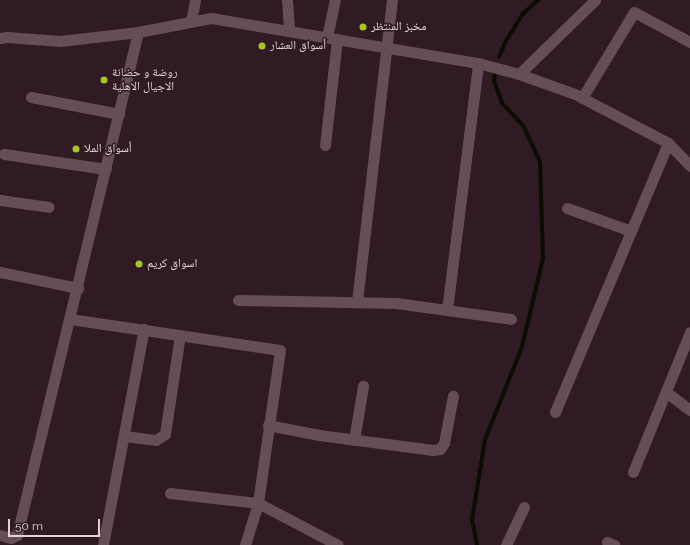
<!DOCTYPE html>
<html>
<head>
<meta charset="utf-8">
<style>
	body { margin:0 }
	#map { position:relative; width:690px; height:545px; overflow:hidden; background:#301a24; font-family:Raleway,"Noto Naskh Arabic",sans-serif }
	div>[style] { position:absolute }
	.stream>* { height:3.5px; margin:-1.75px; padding:0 1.75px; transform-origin:1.75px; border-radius:1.75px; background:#090e00 }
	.minor>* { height:11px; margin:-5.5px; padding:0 5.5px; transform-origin:5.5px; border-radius:5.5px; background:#654e57 }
	.tertiary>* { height:11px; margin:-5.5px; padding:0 5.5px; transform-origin:5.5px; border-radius:5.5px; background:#654e57 }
	.dots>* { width:11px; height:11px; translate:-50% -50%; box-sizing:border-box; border:2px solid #301a24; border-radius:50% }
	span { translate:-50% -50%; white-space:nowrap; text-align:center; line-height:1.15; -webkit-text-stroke:3px #301a24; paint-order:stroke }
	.poi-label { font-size:12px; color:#e3d3d9 }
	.left { translate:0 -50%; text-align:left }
	.scale { position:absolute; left:8px; top:519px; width:92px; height:18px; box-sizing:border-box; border:2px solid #e3d3d9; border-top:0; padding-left:5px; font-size:12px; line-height:14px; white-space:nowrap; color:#e3d3d9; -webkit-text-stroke:3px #301a24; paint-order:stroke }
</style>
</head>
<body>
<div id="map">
	<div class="stream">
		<i style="left:499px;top:57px;width:17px;rotate:-66deg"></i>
		<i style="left:506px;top:41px;width:32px;rotate:-58deg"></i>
		<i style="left:523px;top:14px;width:21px;rotate:-43deg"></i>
		<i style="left:477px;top:545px;width:25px;rotate:-101deg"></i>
		<i style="left:472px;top:520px;width:81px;rotate:-80.8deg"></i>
		<i style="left:485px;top:440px;width:100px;rotate:-68.3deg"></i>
		<i style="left:522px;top:347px;width:90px;rotate:-76.6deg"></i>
		<i style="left:543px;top:259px;width:97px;rotate:-91.8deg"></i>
		<i style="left:540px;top:162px;width:38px;rotate:-115deg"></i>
		<i style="left:524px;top:127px;width:33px;rotate:-133deg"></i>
		<i style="left:502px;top:103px;width:23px;rotate:-110deg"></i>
		<i style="left:494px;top:81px;width:7px;rotate:-82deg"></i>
	</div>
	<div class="minor">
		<i style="left:287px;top:0;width:29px;rotate:86deg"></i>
		<i style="left:191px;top:21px;width:21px;rotate:-79deg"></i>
		<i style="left:327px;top:37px;width:38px;rotate:-78deg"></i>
		<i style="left:519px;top:74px;width:106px;rotate:-44.2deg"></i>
		<i style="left:31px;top:97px;width:90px;rotate:10.9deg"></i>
		<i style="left:582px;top:98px;width:100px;rotate:-58.8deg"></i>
		<i style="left:634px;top:12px;width:64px;rotate:28.2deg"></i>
		<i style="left:325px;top:145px;width:107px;rotate:-83.5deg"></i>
		<i style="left:4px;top:154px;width:103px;rotate:8.4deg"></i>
		<i style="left:0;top:200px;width:49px;rotate:8.1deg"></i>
		<i style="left:567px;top:208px;width:68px;rotate:19.8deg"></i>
		<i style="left:0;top:272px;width:80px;rotate:11.6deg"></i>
		<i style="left:238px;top:300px;width:158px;rotate:1.1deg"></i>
		<i style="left:396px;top:303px;width:116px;rotate:7.9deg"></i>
		<i style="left:357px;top:302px;width:304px;rotate:-83.4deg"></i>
		<i style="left:447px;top:310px;width:249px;rotate:-82.8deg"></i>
		<i style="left:70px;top:319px;width:212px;rotate:8.4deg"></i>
		<i style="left:280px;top:350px;width:155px;rotate:98.2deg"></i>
		<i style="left:258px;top:503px;width:44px;rotate:107.2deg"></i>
		<i style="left:666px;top:392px;width:30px;rotate:37deg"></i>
		<i style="left:555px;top:412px;width:292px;rotate:-67.2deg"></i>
		<i style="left:268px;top:425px;width:52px;rotate:11.1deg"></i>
		<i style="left:319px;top:435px;width:115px;rotate:7.5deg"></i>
		<i style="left:433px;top:450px;width:7px;rotate:-8deg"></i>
		<i style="left:440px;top:449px;width:7px;rotate:-56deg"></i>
		<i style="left:444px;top:443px;width:48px;rotate:-79.2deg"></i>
		<i style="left:124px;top:436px;width:32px;rotate:7deg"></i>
		<i style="left:156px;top:440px;width:11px;rotate:-34deg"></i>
		<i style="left:165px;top:434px;width:100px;rotate:-81.4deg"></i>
		<i style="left:354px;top:440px;width:55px;rotate:-80.5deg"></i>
		<i style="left:633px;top:472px;width:151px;rotate:-67.8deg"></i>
		<i style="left:170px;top:493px;width:89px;rotate:6.5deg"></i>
		<i style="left:258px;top:503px;width:90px;rotate:27.7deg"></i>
		<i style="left:0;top:535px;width:11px;rotate:15deg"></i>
		<i style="left:11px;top:538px;width:7px;rotate:-27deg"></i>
		<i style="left:17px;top:535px;width:517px;rotate:-76.47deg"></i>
		<i style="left:607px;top:542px;width:8px;rotate:23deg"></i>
		<i style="left:103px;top:545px;width:220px;rotate:-79.3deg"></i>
		<i style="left:506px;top:545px;width:42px;rotate:-64.7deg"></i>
	</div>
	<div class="tertiary">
		<i style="left:0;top:38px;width:7px;rotate:-8deg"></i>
		<i style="left:7px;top:37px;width:53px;rotate:4.3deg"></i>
		<i style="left:60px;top:41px;width:79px;rotate:-6.6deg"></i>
		<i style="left:138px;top:32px;width:74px;rotate:-10.9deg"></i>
		<i style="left:211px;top:18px;width:271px;rotate:9.6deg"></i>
		<i style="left:478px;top:63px;width:42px;rotate:15deg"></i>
		<i style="left:519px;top:74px;width:59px;rotate:19.7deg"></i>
		<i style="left:575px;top:94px;width:105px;rotate:27.8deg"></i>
		<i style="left:668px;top:143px;width:32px;rotate:46deg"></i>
	</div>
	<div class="dots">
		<i style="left:363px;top:27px;background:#a8c71c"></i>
		<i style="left:262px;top:46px;background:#a8c71c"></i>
		<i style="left:104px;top:80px;background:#a8c71c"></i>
		<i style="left:76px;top:149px;background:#a8c71c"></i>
		<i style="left:139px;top:264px;background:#a8c71c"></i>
	</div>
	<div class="poi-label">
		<span class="left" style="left:371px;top:27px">مخبز المنتظر</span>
		<span class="left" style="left:270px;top:46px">أسواق العشار</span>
		<span class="left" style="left:112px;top:80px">روضة و حضانة<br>الاجيال الاهلية</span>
		<span class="left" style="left:84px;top:149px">أسواق الملا</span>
		<span class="left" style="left:147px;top:264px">اسواق كريم</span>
	</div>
	<div class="scale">50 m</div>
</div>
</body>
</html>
